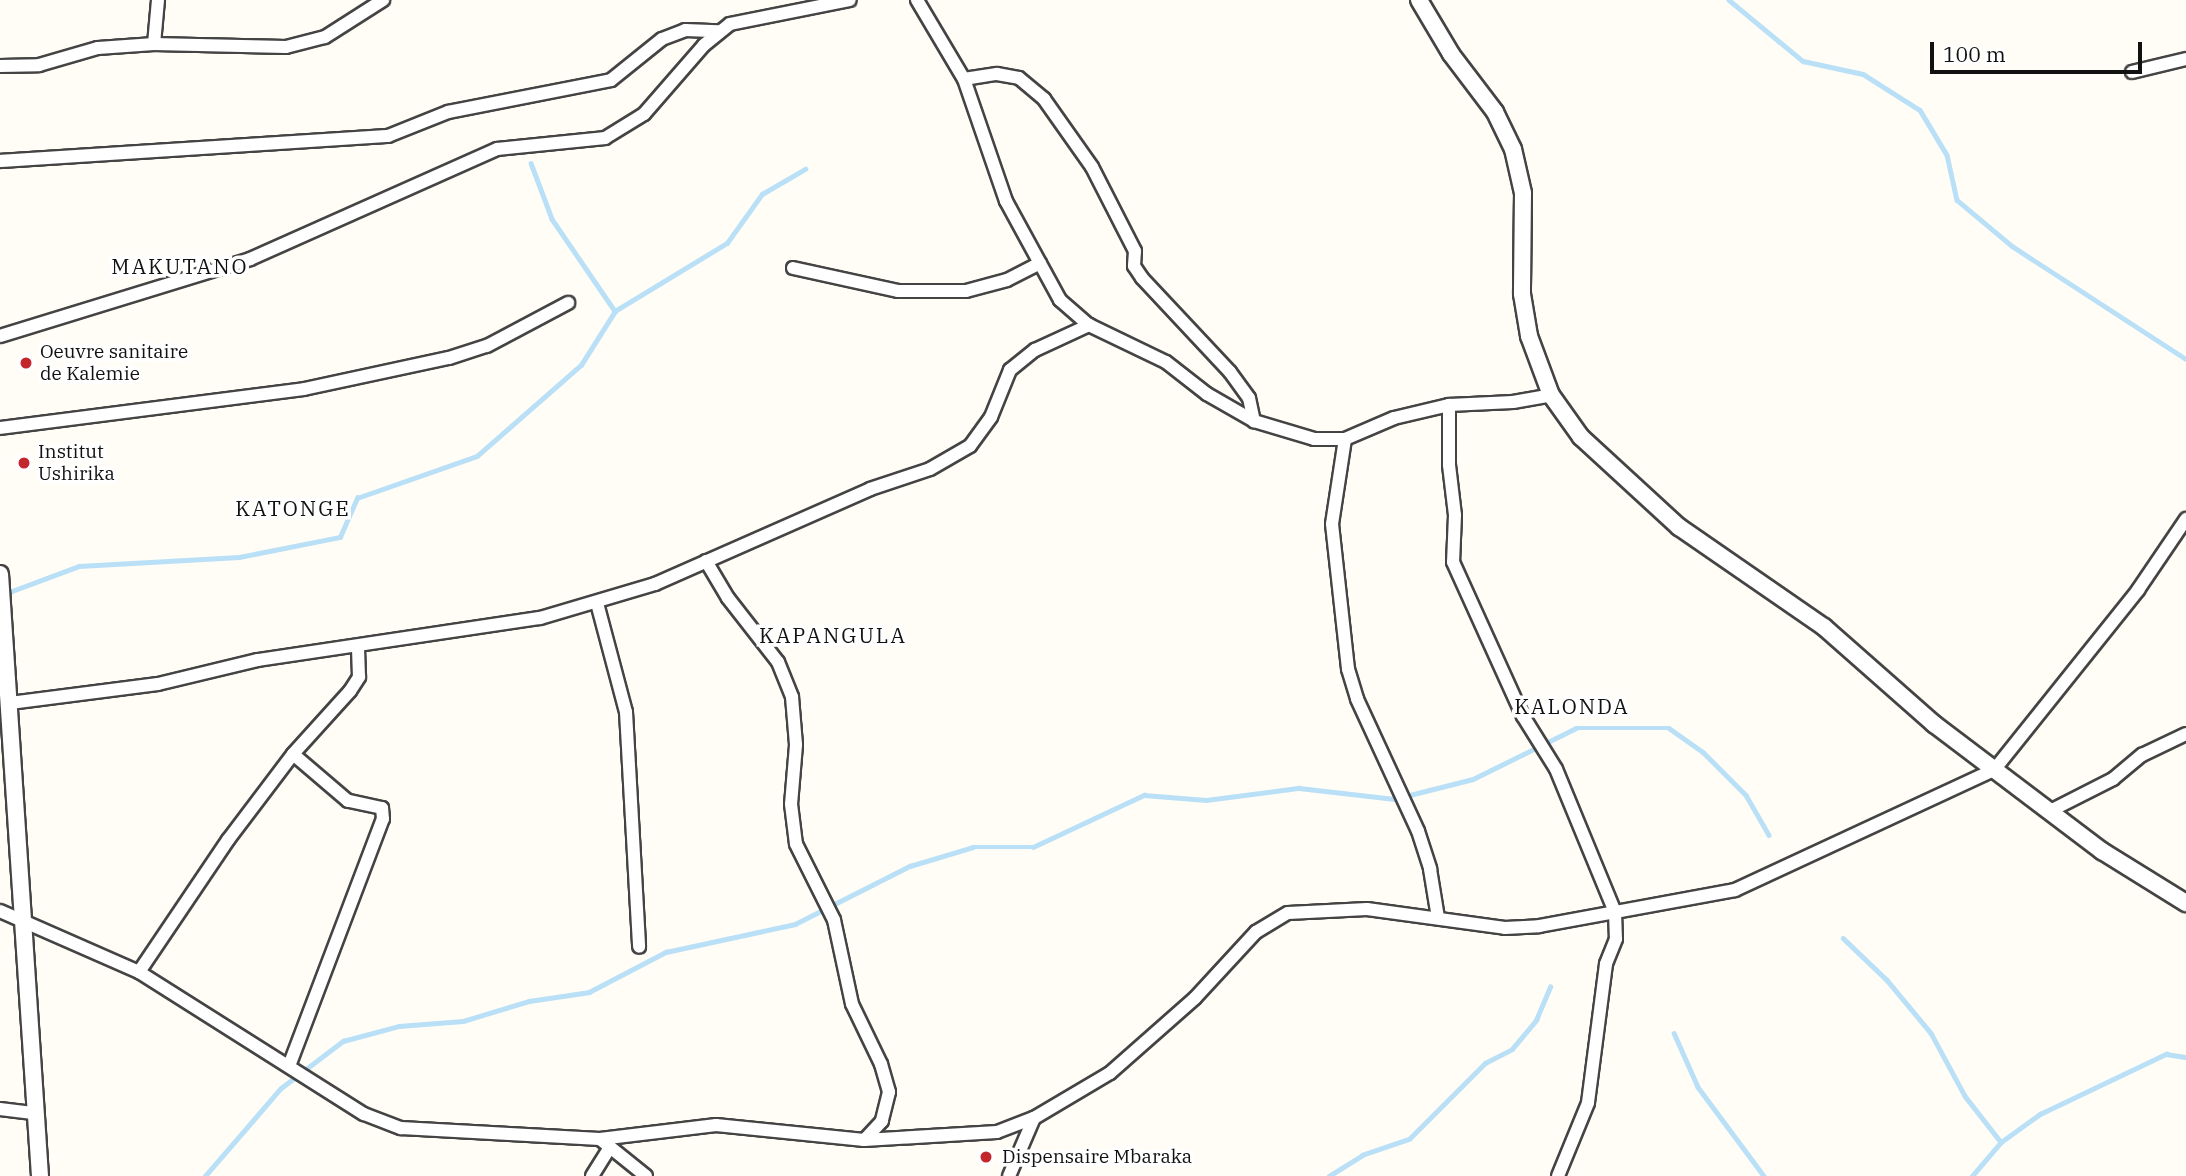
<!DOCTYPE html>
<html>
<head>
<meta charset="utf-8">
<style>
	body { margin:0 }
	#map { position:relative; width:2186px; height:1176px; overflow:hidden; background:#fffdf5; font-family:"IBM Plex Serif",serif }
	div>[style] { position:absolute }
	.stream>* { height:4.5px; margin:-2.25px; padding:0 2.25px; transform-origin:2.25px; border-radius:2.25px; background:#b9e0f7 }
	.roads { filter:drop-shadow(2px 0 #444) drop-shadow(-2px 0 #444) drop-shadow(0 2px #444) drop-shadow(0 -2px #444) }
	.minor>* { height:12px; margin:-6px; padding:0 6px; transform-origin:6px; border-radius:6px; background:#fff }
	.tertiary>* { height:16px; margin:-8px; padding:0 8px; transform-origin:8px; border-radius:8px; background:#fff }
	.dots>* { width:19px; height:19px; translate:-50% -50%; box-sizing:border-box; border:4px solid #fff; border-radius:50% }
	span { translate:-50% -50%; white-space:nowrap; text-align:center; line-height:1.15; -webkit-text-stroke:7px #fff; paint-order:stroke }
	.poi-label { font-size:19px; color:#111 }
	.left { translate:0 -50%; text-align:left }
	.neighbourhood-label { font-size:21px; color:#111; letter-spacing:2px }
	.scale { position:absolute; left:1930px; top:42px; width:212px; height:32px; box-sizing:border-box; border:4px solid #111; border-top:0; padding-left:9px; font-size:21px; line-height:24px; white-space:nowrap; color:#111; -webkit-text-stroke:5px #fff; paint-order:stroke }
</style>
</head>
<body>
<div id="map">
	<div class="stream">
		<i style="left:1729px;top:0;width:96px;rotate:39.5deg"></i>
		<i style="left:1803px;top:61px;width:61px;rotate:12.2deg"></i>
		<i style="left:1863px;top:74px;width:67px;rotate:32.3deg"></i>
		<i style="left:1920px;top:110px;width:52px;rotate:59deg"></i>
		<i style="left:1947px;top:155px;width:46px;rotate:77.5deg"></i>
		<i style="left:1957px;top:200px;width:72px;rotate:39.9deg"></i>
		<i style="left:2012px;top:246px;width:207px;rotate:33deg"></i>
		<i style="left:531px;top:163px;width:60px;rotate:69.4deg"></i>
		<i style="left:552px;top:219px;width:112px;rotate:55.6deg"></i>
		<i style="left:4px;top:594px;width:80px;rotate:-20.5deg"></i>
		<i style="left:79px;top:566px;width:160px;rotate:-3.2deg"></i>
		<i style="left:239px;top:557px;width:103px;rotate:-11.2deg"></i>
		<i style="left:340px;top:537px;width:43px;rotate:-66.4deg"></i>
		<i style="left:357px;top:498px;width:127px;rotate:-19.3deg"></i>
		<i style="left:477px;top:456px;width:138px;rotate:-41.2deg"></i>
		<i style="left:581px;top:365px;width:64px;rotate:-57.8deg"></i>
		<i style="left:615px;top:311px;width:131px;rotate:-31.3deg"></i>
		<i style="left:727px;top:243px;width:60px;rotate:-54.5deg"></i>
		<i style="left:762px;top:194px;width:50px;rotate:-30.2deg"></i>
		<i style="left:1843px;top:938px;width:61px;rotate:43.7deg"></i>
		<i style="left:1887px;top:980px;width:69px;rotate:50.3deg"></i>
		<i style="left:1931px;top:1033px;width:72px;rotate:61.6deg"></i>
		<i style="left:1965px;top:1096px;width:58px;rotate:52deg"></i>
		<i style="left:1674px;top:1033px;width:59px;rotate:66deg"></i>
		<i style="left:1698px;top:1087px;width:111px;rotate:53.4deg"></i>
		<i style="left:205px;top:1176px;width:116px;rotate:-49.2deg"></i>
		<i style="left:281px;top:1088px;width:78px;rotate:-37.2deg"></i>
		<i style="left:343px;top:1041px;width:58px;rotate:-15deg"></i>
		<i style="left:399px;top:1026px;width:64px;rotate:-4.5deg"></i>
		<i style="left:463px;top:1021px;width:69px;rotate:-16.9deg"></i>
		<i style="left:529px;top:1001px;width:61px;rotate:-8.5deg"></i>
		<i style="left:589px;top:992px;width:87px;rotate:-27.5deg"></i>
		<i style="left:666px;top:952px;width:132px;rotate:-12.2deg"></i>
		<i style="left:795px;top:924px;width:129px;rotate:-26.8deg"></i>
		<i style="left:910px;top:866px;width:66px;rotate:-16.8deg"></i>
		<i style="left:973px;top:847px;width:60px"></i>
		<i style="left:1033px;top:847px;width:123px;rotate:-25.1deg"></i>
		<i style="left:1144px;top:795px;width:62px;rotate:4.6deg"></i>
		<i style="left:1206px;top:800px;width:94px;rotate:-7.4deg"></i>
		<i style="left:1299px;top:788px;width:96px;rotate:6.6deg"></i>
		<i style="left:1394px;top:799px;width:81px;rotate:-14.2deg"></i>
		<i style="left:1473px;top:779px;width:115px;rotate:-26.3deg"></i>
		<i style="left:1576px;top:728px;width:93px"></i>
		<i style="left:1669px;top:728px;width:42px;rotate:35.2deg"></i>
		<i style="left:1703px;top:752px;width:61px;rotate:45deg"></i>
		<i style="left:1746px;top:795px;width:46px;rotate:60.1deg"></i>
		<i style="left:1329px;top:1176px;width:39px;rotate:-32deg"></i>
		<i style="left:1362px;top:1155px;width:50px;rotate:-18.8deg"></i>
		<i style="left:1409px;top:1139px;width:107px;rotate:-45deg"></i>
		<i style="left:1485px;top:1063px;width:30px;rotate:-27deg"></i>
		<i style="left:1512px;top:1049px;width:38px;rotate:-50deg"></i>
		<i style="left:1536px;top:1020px;width:36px;rotate:-67deg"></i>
		<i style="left:1972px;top:1176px;width:45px;rotate:-49.5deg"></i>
		<i style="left:2001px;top:1142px;width:48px;rotate:-35.7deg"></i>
		<i style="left:2040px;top:1114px;width:140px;rotate:-25.5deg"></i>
		<i style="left:2166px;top:1054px;width:20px;rotate:9deg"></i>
	</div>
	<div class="roads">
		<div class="minor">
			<i style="left:917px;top:0;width:92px;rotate:59.3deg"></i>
			<i style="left:964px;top:79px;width:129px;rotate:71deg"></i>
			<i style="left:1006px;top:201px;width:113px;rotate:61.4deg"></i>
			<i style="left:1060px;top:300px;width:38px;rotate:41deg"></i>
			<i style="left:1089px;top:325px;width:85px;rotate:25.7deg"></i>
			<i style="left:1166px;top:362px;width:52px;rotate:38deg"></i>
			<i style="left:1207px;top:394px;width:54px;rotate:29.9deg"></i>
			<i style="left:1254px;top:421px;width:63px;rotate:16.7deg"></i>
			<i style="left:1314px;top:439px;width:31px"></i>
			<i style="left:1345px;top:439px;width:53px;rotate:-23.2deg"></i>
			<i style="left:1394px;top:418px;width:57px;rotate:-13.3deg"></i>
			<i style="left:1449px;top:405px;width:64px;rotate:-2.7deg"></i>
			<i style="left:1513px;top:402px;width:39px;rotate:-10deg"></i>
			<i style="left:154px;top:44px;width:44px;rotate:-84.8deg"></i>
			<i style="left:0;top:66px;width:39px;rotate:-1deg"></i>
			<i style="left:39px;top:65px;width:61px;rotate:-16.1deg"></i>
			<i style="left:98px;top:48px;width:56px;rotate:-4.1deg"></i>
			<i style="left:154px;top:44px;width:132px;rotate:1.3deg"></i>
			<i style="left:286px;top:47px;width:40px;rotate:-14.4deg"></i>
			<i style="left:325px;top:37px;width:69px;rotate:-32.5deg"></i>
			<i style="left:2132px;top:72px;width:56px;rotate:-13.5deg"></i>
			<i style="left:964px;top:79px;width:33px;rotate:-9deg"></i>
			<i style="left:997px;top:74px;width:22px;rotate:10deg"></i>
			<i style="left:1019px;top:78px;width:33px;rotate:40deg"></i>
			<i style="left:1044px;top:99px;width:83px;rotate:54.8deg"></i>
			<i style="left:1092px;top:167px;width:94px;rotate:62.9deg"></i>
			<i style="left:1135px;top:251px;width:15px;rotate:94deg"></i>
			<i style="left:1134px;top:266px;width:14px;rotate:56deg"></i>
			<i style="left:1142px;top:278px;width:129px;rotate:46.9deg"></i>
			<i style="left:1230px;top:372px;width:32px;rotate:54deg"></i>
			<i style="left:1249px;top:398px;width:24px;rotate:78deg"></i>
			<i style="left:0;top:161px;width:389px;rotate:-3.7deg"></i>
			<i style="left:388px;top:136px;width:65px;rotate:-21.8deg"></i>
			<i style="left:448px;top:112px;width:166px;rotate:-11.1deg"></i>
			<i style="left:611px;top:80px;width:65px;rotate:-38.8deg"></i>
			<i style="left:662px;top:39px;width:25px;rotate:-21deg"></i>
			<i style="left:685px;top:30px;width:33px;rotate:2deg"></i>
			<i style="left:793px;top:268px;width:107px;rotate:12.4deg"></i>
			<i style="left:898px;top:291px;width:68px"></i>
			<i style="left:966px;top:291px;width:42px;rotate:-15deg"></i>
			<i style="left:1007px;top:280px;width:37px;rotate:-27deg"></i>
			<i style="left:0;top:336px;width:262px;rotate:-17.1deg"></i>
			<i style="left:250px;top:259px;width:270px;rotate:-24deg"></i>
			<i style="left:497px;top:149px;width:109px;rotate:-5.8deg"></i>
			<i style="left:605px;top:138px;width:46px;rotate:-31.6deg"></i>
			<i style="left:644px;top:114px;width:91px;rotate:-49deg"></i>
			<i style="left:704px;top:45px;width:33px;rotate:-39deg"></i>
			<i style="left:730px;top:24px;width:122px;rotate:-11.3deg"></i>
			<i style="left:1449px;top:405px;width:60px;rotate:90deg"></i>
			<i style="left:1449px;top:465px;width:50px;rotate:83.2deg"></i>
			<i style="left:1455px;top:515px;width:47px;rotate:92.4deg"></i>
			<i style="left:1453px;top:562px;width:169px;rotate:65.6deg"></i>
			<i style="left:1523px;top:716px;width:62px;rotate:58.1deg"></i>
			<i style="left:1556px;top:769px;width:155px;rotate:67.6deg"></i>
			<i style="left:1615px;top:912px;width:27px;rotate:88deg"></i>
			<i style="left:1616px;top:939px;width:27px;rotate:112deg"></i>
			<i style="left:1606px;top:964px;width:140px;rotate:97.4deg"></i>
			<i style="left:1588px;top:1103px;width:79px;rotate:112.3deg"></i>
			<i style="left:0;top:428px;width:306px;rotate:-7.3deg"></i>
			<i style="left:304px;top:389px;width:148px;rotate:-12.1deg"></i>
			<i style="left:449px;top:358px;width:40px;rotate:-18deg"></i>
			<i style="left:487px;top:346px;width:92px;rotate:-28deg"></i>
			<i style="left:1345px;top:439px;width:86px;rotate:98.7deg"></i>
			<i style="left:1332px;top:524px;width:146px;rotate:83.7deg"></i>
			<i style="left:1348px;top:669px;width:31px;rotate:73deg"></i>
			<i style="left:1357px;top:699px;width:145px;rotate:65.2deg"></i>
			<i style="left:1418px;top:831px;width:40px;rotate:72deg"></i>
			<i style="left:1430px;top:869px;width:50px;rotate:80.7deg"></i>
			<i style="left:706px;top:561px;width:43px;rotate:59.3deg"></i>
			<i style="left:728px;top:598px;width:81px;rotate:52deg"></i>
			<i style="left:778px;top:662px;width:38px;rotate:68deg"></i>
			<i style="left:792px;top:697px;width:48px;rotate:85.2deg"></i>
			<i style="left:796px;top:745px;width:59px;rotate:94.8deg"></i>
			<i style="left:791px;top:804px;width:40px;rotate:82.9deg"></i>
			<i style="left:796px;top:844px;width:85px;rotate:63.4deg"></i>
			<i style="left:834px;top:920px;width:86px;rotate:77.9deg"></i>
			<i style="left:852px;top:1004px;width:67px;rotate:64.2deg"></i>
			<i style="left:881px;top:1064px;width:29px;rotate:74deg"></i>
			<i style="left:889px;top:1092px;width:30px;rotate:104deg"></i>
			<i style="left:882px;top:1121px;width:26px;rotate:133deg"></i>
			<i style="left:597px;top:603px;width:113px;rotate:75.1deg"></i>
			<i style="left:626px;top:712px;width:235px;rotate:86.8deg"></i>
			<i style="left:10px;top:703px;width:149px;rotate:-7.3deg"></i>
			<i style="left:158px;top:684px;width:103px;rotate:-13.5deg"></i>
			<i style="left:258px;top:660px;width:285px;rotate:-8.5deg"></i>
			<i style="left:540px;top:618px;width:120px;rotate:-16.5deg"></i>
			<i style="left:655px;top:584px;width:235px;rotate:-23.8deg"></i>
			<i style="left:870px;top:489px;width:63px;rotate:-18.4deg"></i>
			<i style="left:930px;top:469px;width:46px;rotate:-29.9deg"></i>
			<i style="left:970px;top:446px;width:36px;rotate:-54deg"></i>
			<i style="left:991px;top:417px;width:51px;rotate:-68deg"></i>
			<i style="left:1010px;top:370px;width:32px;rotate:-39deg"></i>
			<i style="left:1035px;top:350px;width:60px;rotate:-24.8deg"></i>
			<i style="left:2050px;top:811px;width:71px;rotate:-26.9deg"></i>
			<i style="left:2113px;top:779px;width:38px;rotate:-40deg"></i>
			<i style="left:2142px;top:755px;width:49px;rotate:-25.5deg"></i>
			<i style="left:0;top:911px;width:152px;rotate:23.7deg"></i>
			<i style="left:139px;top:972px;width:266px;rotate:32.3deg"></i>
			<i style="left:364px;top:1114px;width:40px;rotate:21deg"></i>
			<i style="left:401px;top:1128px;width:199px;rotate:3.2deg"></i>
			<i style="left:600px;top:1139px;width:117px;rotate:-6.9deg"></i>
			<i style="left:716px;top:1125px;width:149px;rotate:5.8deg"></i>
			<i style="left:864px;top:1140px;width:133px;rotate:-3.4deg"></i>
			<i style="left:997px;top:1132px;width:40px;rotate:-21deg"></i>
			<i style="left:1034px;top:1118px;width:88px;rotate:-30.6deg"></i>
			<i style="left:1110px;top:1073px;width:113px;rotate:-41.4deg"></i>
			<i style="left:1195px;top:998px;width:90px;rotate:-47.3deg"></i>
			<i style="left:1256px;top:932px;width:37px;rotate:-31deg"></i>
			<i style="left:1288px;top:913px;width:79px;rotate:-2.9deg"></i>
			<i style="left:1367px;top:909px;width:139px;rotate:7.8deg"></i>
			<i style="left:1505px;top:928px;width:34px;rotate:-3deg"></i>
			<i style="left:1539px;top:926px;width:199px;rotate:-10.4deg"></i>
			<i style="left:1735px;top:890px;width:285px;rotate:-24.9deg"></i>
			<i style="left:1994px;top:770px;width:231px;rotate:-51.3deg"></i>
			<i style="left:2138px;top:590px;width:86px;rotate:-55.9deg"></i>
			<i style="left:139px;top:972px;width:159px;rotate:-56deg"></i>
			<i style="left:228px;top:840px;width:108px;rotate:-52.9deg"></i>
			<i style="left:293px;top:754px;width:85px;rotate:-47.9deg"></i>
			<i style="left:350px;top:691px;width:17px;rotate:-57deg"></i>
			<i style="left:359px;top:677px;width:31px;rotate:-92deg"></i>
			<i style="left:289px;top:1066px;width:264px;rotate:-69.2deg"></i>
			<i style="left:383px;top:819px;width:11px;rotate:-95deg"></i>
			<i style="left:382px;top:808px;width:35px;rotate:-168deg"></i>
			<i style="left:348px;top:801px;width:72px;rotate:-139.5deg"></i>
			<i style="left:0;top:1109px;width:35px;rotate:7deg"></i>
			<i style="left:600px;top:1139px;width:59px;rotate:38.8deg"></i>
			<i style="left:592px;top:1176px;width:34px;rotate:-58deg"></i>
			<i style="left:1009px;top:1176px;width:63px;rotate:-66.7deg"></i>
		</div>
		<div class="tertiary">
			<i style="left:1419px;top:0;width:63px;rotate:59.3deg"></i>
			<i style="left:1451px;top:54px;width:73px;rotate:52.8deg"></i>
			<i style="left:1495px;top:112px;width:41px;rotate:64.1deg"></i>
			<i style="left:1513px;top:149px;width:45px;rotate:77.2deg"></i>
			<i style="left:1523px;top:193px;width:101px;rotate:90.6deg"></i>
			<i style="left:1522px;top:294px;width:43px;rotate:80.5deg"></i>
			<i style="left:1529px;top:336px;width:63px;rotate:69.6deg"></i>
			<i style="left:1551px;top:395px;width:52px;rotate:54.5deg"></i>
			<i style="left:1581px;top:437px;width:133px;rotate:42.6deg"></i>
			<i style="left:1679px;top:527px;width:176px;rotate:34.6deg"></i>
			<i style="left:1824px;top:627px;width:147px;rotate:41.4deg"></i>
			<i style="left:1934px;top:724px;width:211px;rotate:37.1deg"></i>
			<i style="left:2102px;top:851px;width:99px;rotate:31.8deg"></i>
			<i style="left:0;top:574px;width:603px;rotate:86.2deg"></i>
		</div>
	</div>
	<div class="dots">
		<i style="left:26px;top:363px;background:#c4262e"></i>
		<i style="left:24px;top:463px;background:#c4262e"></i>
		<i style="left:986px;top:1157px;background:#c4262e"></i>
	</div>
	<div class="poi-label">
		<span class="left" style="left:40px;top:363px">Oeuvre sanitaire<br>de Kalemie</span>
		<span class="left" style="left:38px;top:463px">Institut<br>Ushirika</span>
		<span class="left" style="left:1002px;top:1157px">Dispensaire Mbaraka</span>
	</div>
	<div class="neighbourhood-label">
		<span style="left:180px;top:266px">MAKUTANO</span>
		<span style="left:293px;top:508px">KATONGE</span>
		<span style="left:833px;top:635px">KAPANGULA</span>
		<span style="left:1572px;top:706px">KALONDA</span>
	</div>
	<div class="scale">100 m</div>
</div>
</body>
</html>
